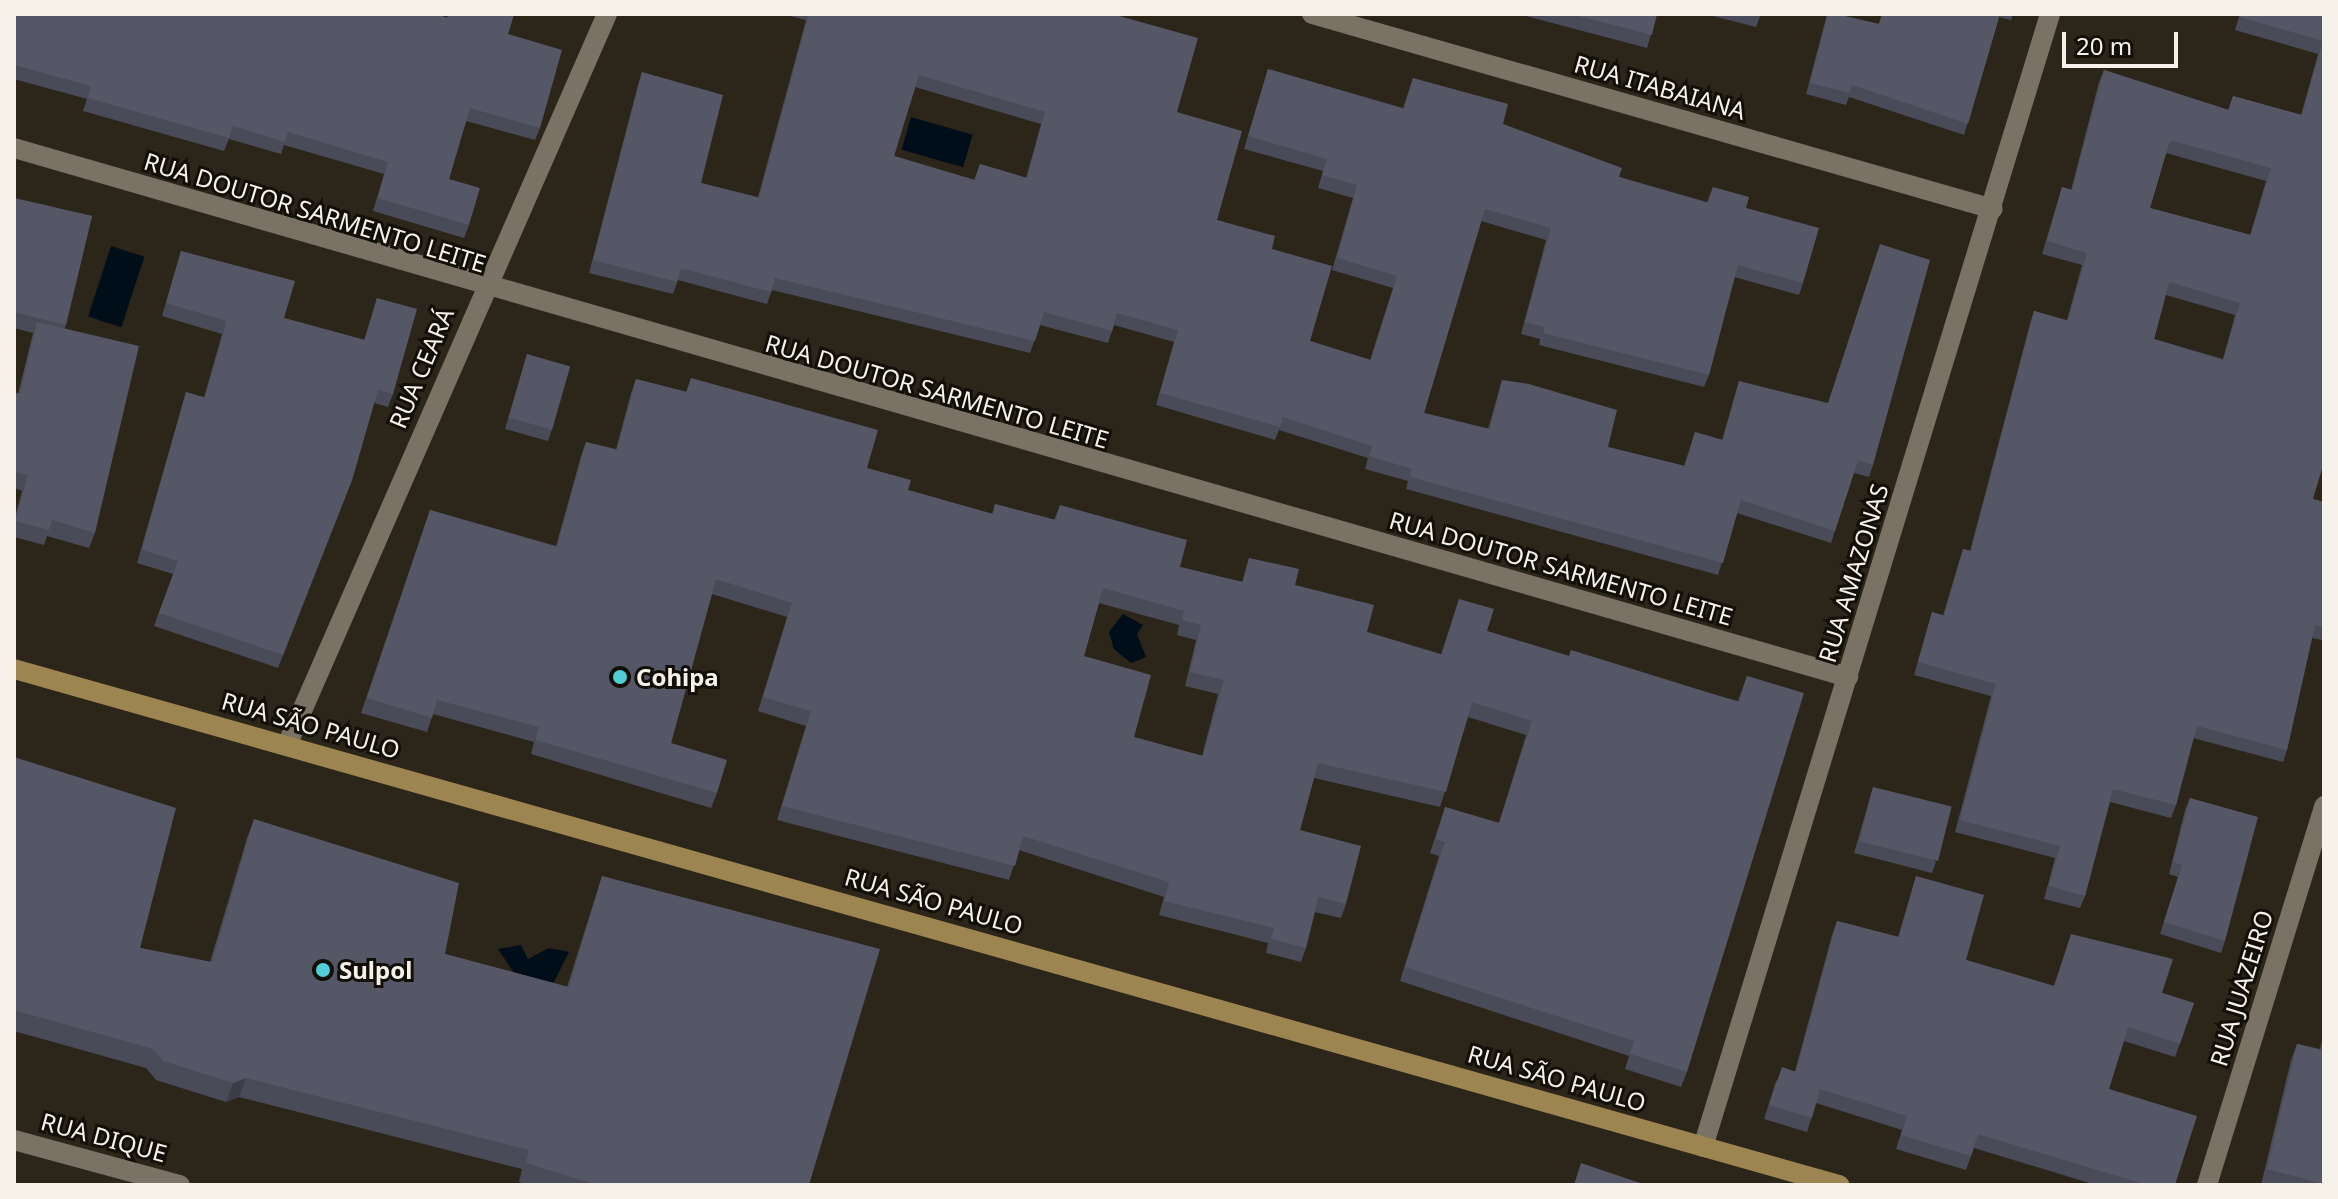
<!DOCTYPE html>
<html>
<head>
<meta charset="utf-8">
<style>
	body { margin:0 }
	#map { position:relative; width:2338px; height:1199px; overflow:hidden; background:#2c2519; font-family:"Noto Sans",sans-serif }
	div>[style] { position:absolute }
	.water>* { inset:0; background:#000e1a; transform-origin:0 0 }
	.street>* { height:20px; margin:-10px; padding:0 10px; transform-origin:10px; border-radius:10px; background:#7a7264 }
	.secondary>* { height:20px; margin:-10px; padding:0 10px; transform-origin:10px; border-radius:10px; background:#9d8551 }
	.wall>* { inset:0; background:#4a4b58 }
	.shaded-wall>* { inset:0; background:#3c3d47 }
	.building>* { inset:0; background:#565766; transform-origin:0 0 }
	.dots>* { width:22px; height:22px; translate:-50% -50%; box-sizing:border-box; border:4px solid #120f09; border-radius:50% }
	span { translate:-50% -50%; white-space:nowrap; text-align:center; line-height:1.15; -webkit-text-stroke:6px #120f09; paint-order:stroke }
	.street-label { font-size:24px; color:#f6f1e9 }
	.poi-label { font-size:24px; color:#f6f1e9; font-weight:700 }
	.left { translate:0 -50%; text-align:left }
	.frame { position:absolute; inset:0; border:16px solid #f6f1e9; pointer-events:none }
	.scale { position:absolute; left:2062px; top:32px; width:116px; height:36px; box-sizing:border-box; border:4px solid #f6f1e9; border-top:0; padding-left:10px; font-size:24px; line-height:28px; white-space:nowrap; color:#f6f1e9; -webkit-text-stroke:6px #120f09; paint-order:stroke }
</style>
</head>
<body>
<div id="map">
	<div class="water">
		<i style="left:911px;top:117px;width:64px;height:34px;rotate:16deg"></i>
		<i style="left:111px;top:246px;width:35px;height:74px;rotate:18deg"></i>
		<i style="clip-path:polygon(1123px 614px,1143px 625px,1137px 634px,1146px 657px,1131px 663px,1114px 649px,1109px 632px)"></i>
		<i style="clip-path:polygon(521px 945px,528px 959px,549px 948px,569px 952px,550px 990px,516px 976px,498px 949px)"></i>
	</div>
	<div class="street">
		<i style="left:1312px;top:14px;width:708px;rotate:15.98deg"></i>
		<i style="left:14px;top:148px;width:1909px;rotate:16.09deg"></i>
		<i style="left:287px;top:745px;width:798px;rotate:-66.36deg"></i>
		<i style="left:14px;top:1140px;width:172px;rotate:15.2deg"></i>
		<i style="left:1703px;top:1147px;width:1185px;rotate:-72.97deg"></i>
		<i style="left:2207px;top:1185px;width:397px;rotate:-72.8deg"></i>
	</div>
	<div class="secondary">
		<i style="left:14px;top:669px;width:1897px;rotate:15.79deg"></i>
	</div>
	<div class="wall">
		<i style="clip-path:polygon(14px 14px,447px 18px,448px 14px,514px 14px,508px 34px,540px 128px,535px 140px,466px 121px,449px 179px,469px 225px,464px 238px,373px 211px,384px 174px,284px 145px,281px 154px,229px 139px,224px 151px,83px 111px,87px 99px,14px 79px)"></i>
		<i style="clip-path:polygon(evenodd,782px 14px,1112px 14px,1177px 112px,1217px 220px,1272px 249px,1310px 341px,1370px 360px,1393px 288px,1332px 270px,1353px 198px,1318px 188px,1323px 171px,1244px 149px,1268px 69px,1403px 108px,1413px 78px,1503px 124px,1619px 177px,1707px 202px,1713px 187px,1746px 208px,1803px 283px,1799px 295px,1734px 277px,1709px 375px,1704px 387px,1539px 345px,1540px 339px,1521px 334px,1546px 240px,1481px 221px,1424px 413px,1488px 429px,1502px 380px,1608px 447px,1684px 466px,1695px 432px,1722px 440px,1739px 381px,1873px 465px,1869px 477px,1854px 473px,1831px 543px,1737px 513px,1718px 575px,1406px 489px,1408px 481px,1365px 469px,1368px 458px,1279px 430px,1275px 440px,1156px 405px,1174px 342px,1114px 325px,1108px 343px,1040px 325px,1030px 353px,772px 290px,767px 304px,678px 280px,673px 294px,589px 273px,638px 85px,642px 72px,701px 183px,758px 197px,806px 20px,782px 14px,915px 87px,1041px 124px,1026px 178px,980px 164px,974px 180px,894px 156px,915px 87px)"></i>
		<i style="clip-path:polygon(1518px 14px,1657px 14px,1647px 48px)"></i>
		<i style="clip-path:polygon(1705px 14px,1761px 14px,1756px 27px)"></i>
		<i style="clip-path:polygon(1827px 14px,1879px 24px,1882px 14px,2013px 14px,2011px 20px,1999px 17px,1964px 135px,1849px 97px,1846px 105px,1806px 94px)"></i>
		<i style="clip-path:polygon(evenodd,2240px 14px,2324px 14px,2313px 499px,2324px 502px,2324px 636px,2322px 640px,2312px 638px,2287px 750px,2283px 762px,2193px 738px,2176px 805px,2171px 818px,2110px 802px,2085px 896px,2080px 908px,2044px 899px,2055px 858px,1955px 832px,1991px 696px,1914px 675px,1932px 612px,1943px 615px,1963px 549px,1970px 551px,2030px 324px,2034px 311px,2067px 320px,2082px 265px,2042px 254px,2062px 187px,2071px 190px,2099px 82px,2104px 70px,2228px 110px,2233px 96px,2301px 115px,2318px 54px,2235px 30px,2240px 14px,2166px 153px,2266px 181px,2250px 235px,2150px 208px,2166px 153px,2240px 14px,2166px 295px,2235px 315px,2223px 359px,2154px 339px,2166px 295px)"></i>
		<i style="clip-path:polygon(14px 198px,92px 216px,65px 328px,95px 533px,89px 548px,47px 536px,44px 545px,14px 537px,14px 520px,22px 491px,14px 488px,14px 392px,18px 394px,33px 333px,14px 328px)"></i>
		<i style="clip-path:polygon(181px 251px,284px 318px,364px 340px,377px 298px,393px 394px,388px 407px,374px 403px,352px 480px,278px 668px,154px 626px,173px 574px,137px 563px,186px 392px,204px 397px,222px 334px,162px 316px)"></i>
		<i style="clip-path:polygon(527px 354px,552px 429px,548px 441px,505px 429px)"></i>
		<i style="clip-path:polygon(evenodd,691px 378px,908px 490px,992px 514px,995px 504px,1054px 520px,1060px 505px,1180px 567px,1242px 582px,1249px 558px,1367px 632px,1441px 654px,1459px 599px,1487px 631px,1569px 656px,1738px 701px,1747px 676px,1687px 1072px,1681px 1087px,1625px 1069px,1629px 1056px,1400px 981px,1439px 856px,1430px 853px,1445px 807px,1499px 823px,1526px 735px,1468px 717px,1440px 807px,1314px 778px,1300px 830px,1346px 904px,1341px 918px,1315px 912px,1306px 948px,1301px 962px,1266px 953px,1268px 943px,1159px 915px,1164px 897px,1019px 850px,1009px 880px,777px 820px,806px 726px,758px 711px,787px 617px,712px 594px,671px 743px,717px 793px,711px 808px,531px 754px,534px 742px,433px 714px,427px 732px,361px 713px,430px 510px,556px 546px,581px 456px,586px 442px,616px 449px,631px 393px,636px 379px,686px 392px,691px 378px,1099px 603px,1179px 625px,1177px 635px,1196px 640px,1185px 686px,1218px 694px,1202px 756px,1134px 737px,1084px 656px,1099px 603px)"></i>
		<i style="clip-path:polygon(14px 757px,140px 948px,210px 962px,247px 838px,254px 819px,445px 954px,567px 987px,602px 876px,809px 1185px,529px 1185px,519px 1182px,522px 1169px,239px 1097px,226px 1102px,156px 1080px,146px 1068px,14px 1031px)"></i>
		<i style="clip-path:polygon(1873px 787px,1936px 862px,1932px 873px,1854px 853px)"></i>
		<i style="clip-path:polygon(2190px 798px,2225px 941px,2221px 953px,2160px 934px,2178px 877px,2169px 874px,2185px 810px)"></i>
		<i style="clip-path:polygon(1916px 876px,1966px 960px,2054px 986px,2162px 993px,2194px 1003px,2175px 1057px,2124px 1041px,2109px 1089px,2175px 1185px,2096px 1185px,1974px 1148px,1966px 1170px,1896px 1149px,1902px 1130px,1816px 1103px,1807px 1132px,1764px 1119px,1776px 1081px,1795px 1071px,1832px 935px,1837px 921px,1898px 937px)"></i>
		<i style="clip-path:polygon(2324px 1033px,2324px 1185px,2261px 1185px,2291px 1060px,2297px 1044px,2320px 1049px)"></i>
	</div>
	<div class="shaded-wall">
		<i style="clip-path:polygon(246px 1078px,239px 1097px,226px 1102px,233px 1083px)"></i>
	</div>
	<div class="building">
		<i style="clip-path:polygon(14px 14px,436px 14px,448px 18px,449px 14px,514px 14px,508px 34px,562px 50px,540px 128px,470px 108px,449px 179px,480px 188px,469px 225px,378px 198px,388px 162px,288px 132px,285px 142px,233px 126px,229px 138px,88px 98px,91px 86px,14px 65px)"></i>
		<i style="clip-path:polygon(evenodd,809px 14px,1112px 14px,1198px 38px,1177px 112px,1242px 131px,1217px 220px,1275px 236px,1272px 249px,1332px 266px,1310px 341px,1371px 360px,1397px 276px,1337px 258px,1357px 185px,1322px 175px,1327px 159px,1248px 136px,1268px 69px,1404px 109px,1413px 78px,1508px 104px,1503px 124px,1622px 168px,1619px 177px,1708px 203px,1713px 187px,1749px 197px,1746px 208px,1819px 228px,1803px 283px,1738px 265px,1709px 375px,1543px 333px,1545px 327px,1525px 322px,1551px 228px,1485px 209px,1424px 413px,1490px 429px,1502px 380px,1529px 384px,1617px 410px,1608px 447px,1685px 466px,1695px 432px,1723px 440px,1739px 381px,1828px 403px,1880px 244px,1930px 260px,1873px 465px,1858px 460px,1835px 531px,1741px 500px,1723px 563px,1410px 477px,1412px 469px,1369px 456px,1372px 446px,1283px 417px,1280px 427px,1160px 393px,1178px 330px,1117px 313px,1112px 331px,1044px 312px,1035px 341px,775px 278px,771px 292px,681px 268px,677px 282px,593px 260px,642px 72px,723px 95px,701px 183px,759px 198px,809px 14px,919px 75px,1045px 112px,1027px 178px,980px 164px,975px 180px,894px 156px,919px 75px)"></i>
		<i style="clip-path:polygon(1571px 14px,1657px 14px,1652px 35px)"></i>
		<i style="clip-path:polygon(1828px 14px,1837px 14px,1879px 24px,1882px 14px,2000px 14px,1968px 124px,1852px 85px,1850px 93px,1810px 83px)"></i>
		<i style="clip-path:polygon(evenodd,2240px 14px,2324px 14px,2324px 462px,2313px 499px,2324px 502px,2324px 627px,2315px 625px,2287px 750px,2197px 726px,2176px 805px,2113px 789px,2085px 896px,2049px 886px,2060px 846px,1960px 820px,1996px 684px,1918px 662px,1932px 612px,1944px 616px,1963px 549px,1971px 551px,2034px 311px,2068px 321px,2087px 253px,2047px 241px,2062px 187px,2072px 190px,2104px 70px,2229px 110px,2233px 96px,2302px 115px,2323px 41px,2240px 17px,2240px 14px,2170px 140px,2271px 168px,2251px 235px,2150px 208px,2170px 140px,2240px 14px,2169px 282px,2240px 303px,2223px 360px,2154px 339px,2169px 282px)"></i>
		<i style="clip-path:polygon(14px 198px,92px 216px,66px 325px,14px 312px)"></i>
		<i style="clip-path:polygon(181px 251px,295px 281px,284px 318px,365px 340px,377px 298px,417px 309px,393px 394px,378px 390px,352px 480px,283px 655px,159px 613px,178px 561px,142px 550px,186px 392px,205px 398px,227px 321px,166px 303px)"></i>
		<i style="clip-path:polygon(37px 322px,139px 346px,95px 533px,52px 520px,49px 530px,15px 521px,28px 475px,14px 472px,14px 392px,20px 394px)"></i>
		<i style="left:527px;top:354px;width:45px;height:66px;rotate:16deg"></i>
		<i style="clip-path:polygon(evenodd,691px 378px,878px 430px,867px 468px,911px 480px,908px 490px,993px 514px,995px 504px,1056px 520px,1060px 505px,1154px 531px,1187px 540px,1180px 567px,1243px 582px,1249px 558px,1299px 569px,1295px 585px,1374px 605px,1367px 632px,1442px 655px,1459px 599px,1494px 609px,1487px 631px,1569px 656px,1571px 650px,1739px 702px,1747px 676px,1804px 693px,1687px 1072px,1630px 1054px,1634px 1041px,1405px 967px,1445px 842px,1436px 839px,1445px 807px,1499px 823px,1532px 721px,1472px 702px,1446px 792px,1318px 763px,1300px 830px,1361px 846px,1346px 904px,1318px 897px,1306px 948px,1271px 939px,1274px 928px,1164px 901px,1169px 882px,1023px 836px,1015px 866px,782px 806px,811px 711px,763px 697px,792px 603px,716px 579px,671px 743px,727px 760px,717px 793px,536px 740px,539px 727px,437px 700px,432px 718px,367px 698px,430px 510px,557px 547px,586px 442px,617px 450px,636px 379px,687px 392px,691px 378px,1103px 588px,1184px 611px,1182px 620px,1201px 625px,1190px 672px,1224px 680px,1203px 756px,1134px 737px,1151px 675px,1084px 656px,1103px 588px)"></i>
		<i style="clip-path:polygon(14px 757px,176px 808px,140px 948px,212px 962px,254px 819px,459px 883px,445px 954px,569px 987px,602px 876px,880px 949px,809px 1185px,598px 1185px,526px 1163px,529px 1150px,246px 1078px,233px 1083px,163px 1061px,153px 1049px,14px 1010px)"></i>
		<i style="left:1873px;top:787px;width:81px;height:56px;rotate:14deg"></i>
		<i style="clip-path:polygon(2190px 798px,2258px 817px,2225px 941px,2164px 922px,2182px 865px,2173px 862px)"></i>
		<i style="clip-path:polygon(1916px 876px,1984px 895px,1966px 960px,2054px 986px,2071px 934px,2173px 959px,2162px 993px,2194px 1003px,2180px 1044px,2128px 1027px,2109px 1089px,2197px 1116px,2175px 1185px,2147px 1185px,1978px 1134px,1971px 1156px,1901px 1135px,1907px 1116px,1820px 1089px,1812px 1118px,1769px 1105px,1782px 1067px,1796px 1072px,1837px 921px,1899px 937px)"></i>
		<i style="clip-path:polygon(2324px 1039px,2324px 1184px,2267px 1169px,2297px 1044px,2321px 1050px)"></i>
		<i style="clip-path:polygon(1581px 1163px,1646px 1185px,1574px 1185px)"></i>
	</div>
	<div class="dots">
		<i style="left:620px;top:677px;background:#52ccd5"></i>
		<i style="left:323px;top:970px;background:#52ccd5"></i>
	</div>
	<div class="street-label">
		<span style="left:1660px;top:87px;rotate:16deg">RUA ITABAIANA</span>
		<span style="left:315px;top:212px;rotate:17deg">RUA DOUTOR SARMENTO LEITE</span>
		<span style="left:421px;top:368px;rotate:-67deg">RUA CEARÁ</span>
		<span style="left:937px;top:391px;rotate:16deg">RUA DOUTOR SARMENTO LEITE</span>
		<span style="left:1561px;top:568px;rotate:16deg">RUA DOUTOR SARMENTO LEITE</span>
		<span style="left:1853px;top:573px;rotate:-73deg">RUA AMAZONAS</span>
		<span style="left:311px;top:725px;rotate:16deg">RUA SÃO PAULO</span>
		<span style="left:934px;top:901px;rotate:16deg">RUA SÃO PAULO</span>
		<span style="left:2241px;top:988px;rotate:-73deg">RUA JUAZEIRO</span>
		<span style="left:1557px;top:1078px;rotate:16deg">RUA SÃO PAULO</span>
		<span style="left:104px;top:1137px;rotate:15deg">RUA DIQUE</span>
	</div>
	<div class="poi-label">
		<span class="left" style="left:636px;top:677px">Cohipa</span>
		<span class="left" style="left:339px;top:970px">Sulpol</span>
	</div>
	<div class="frame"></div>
	<div class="scale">20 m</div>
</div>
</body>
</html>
